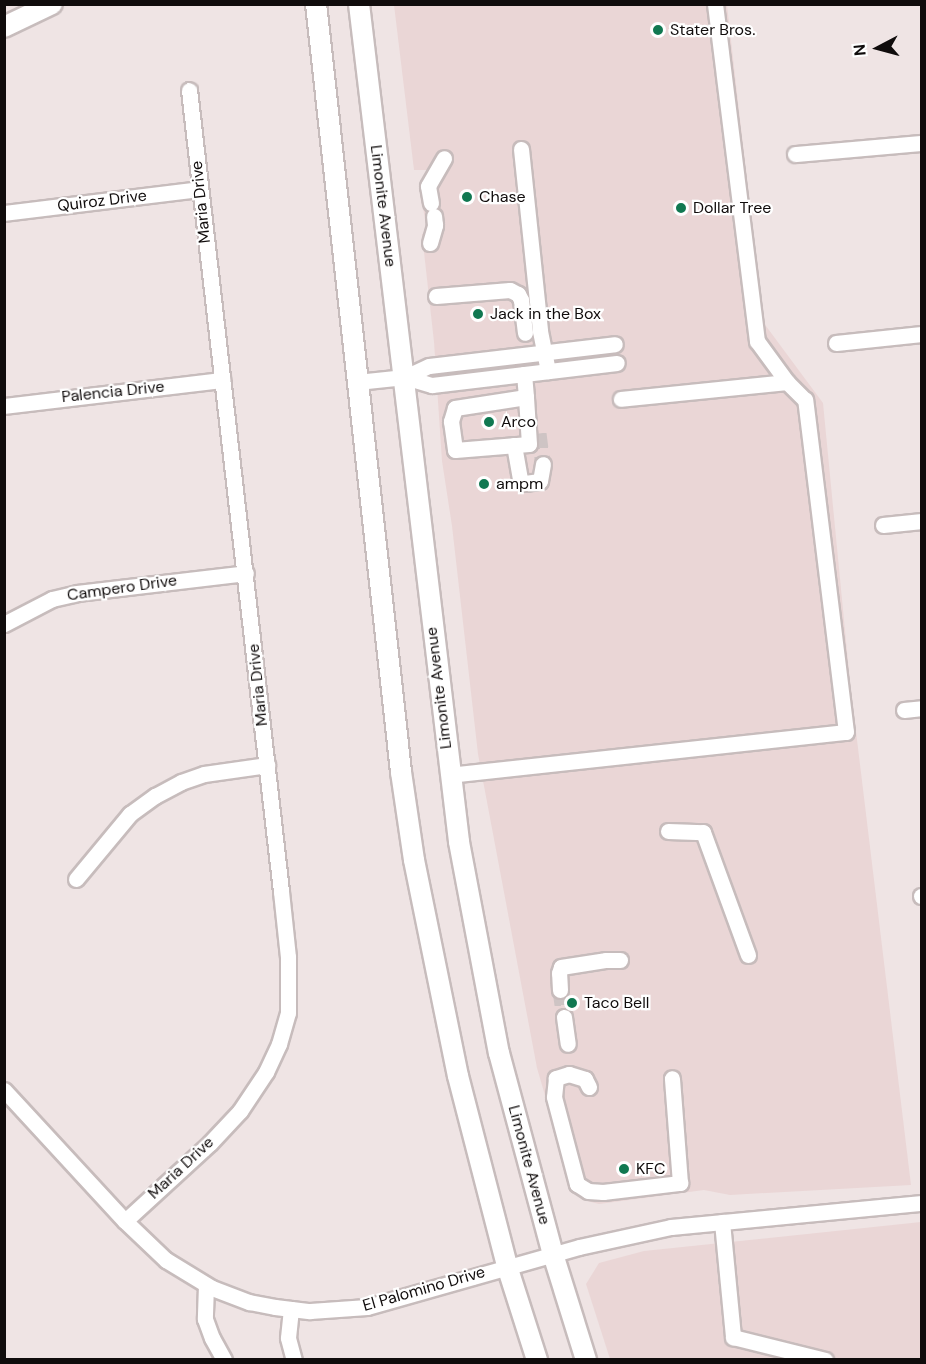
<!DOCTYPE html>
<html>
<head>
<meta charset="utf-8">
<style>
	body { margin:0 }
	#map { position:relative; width:926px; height:1364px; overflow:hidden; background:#efe4e4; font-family:"DM Sans",sans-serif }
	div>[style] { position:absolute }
	.built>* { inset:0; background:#ead6d6 }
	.minor-tunnel>* { height:15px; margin-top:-7.5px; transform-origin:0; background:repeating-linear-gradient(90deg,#cec4c4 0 15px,transparent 0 23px) }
	.roads { filter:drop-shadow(2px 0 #c7bcbc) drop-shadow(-2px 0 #c7bcbc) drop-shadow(0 2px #c7bcbc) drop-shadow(0 -2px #c7bcbc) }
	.minor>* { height:15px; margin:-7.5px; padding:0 7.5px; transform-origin:7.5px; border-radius:7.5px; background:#fff }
	.major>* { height:20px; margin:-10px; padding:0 10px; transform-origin:10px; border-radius:10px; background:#fff }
	.dots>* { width:16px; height:16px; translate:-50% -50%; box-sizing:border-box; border:3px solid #fff; border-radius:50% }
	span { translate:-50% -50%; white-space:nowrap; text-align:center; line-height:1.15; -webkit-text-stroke:4.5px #fff; paint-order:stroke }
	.poi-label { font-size:16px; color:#100c0c }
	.left { translate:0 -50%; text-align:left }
	.street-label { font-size:16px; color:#100c0c }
	.frame { position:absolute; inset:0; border:6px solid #100c0c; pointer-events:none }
	.north { position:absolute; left:848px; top:18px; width:60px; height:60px; -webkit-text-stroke:4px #fff; paint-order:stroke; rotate:264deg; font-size:16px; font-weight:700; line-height:24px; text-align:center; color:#100c0c }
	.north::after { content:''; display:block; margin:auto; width:21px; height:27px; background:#100c0c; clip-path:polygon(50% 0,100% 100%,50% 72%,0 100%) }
</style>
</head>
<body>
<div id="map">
	<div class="built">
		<i style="clip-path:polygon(394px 5px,727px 5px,763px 322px,823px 403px,850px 682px,911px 1185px,730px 1195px,704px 1190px,599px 1204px,587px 1201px,573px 1191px,537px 1068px,478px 754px,452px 526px,442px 461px,434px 342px,422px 234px,427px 232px,422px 201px,428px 199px,430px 170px,414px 170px)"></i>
		<i style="clip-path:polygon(921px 1222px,921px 1359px,610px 1359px,586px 1284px,599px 1263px,644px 1251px)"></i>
	</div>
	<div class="minor-tunnel">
		<i style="left:539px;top:433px;width:31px;rotate:83deg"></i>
		<i style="left:560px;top:990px;width:27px;rotate:82deg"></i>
	</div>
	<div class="roads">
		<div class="minor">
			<i style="left:715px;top:4px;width:340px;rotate:82.9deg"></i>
			<i style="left:757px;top:341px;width:51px;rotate:53.8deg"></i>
			<i style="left:521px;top:149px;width:183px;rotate:84deg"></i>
			<i style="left:540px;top:331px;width:41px;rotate:78.7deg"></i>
			<i style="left:795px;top:154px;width:127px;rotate:-5deg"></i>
			<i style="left:431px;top:203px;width:17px;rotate:-100deg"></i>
			<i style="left:428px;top:186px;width:32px;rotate:-60deg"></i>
			<i style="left:4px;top:213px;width:197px;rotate:-7deg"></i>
			<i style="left:430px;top:243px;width:19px;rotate:-74deg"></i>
			<i style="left:435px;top:225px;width:9px;rotate:-96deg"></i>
			<i style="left:436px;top:296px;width:74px;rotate:-4.6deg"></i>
			<i style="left:510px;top:290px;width:9px;rotate:27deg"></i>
			<i style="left:518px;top:294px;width:7px;rotate:63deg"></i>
			<i style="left:521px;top:300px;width:33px;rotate:83deg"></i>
			<i style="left:836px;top:343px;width:86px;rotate:-6deg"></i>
			<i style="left:524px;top:374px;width:23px;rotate:85deg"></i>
			<i style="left:526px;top:397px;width:72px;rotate:171.2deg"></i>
			<i style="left:455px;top:408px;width:14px;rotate:107deg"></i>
			<i style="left:451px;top:421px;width:29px;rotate:82deg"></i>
			<i style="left:455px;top:450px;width:74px;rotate:-4.6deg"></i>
			<i style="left:529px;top:444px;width:47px;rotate:-93.7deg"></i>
			<i style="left:405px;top:377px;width:28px;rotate:17deg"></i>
			<i style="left:432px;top:385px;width:186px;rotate:-6.8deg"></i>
			<i style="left:357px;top:382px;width:48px;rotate:-5.9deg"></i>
			<i style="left:405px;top:377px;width:26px;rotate:-25deg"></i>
			<i style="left:429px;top:366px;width:187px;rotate:-6.7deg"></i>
			<i style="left:4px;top:406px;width:220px;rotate:-6.8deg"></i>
			<i style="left:514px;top:445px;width:36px;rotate:80deg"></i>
			<i style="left:520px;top:480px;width:6px;rotate:31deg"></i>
			<i style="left:525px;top:483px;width:15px;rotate:-8deg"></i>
			<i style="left:540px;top:481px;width:17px;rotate:-80deg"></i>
			<i style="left:883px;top:525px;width:39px;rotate:-6deg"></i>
			<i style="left:4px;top:624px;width:54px;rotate:-27.5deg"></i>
			<i style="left:52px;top:599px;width:26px;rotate:-13deg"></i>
			<i style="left:77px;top:593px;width:170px;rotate:-6.7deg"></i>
			<i style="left:904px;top:710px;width:18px;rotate:-6deg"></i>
			<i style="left:449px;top:775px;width:399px;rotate:-6.2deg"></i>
			<i style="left:846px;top:732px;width:335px;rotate:-97deg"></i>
			<i style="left:805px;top:400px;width:25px;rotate:-135deg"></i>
			<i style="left:787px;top:382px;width:167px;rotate:174.2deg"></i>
			<i style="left:668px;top:831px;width:35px;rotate:2deg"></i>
			<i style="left:703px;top:832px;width:131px;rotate:69.9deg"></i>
			<i style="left:76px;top:879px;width:85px;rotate:-50.3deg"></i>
			<i style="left:130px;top:814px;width:31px;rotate:-36deg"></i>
			<i style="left:155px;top:796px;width:30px;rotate:-28deg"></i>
			<i style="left:181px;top:782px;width:24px;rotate:-19deg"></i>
			<i style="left:204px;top:774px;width:64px;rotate:-8.1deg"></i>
			<i style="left:921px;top:896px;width:1px"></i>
			<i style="left:560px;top:990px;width:17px;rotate:-93deg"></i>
			<i style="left:559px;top:973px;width:6px;rotate:-72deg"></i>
			<i style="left:561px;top:967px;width:46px;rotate:-8.8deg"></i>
			<i style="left:606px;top:960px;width:14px"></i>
			<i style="left:564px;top:1017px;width:27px;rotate:82deg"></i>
			<i style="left:589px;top:1087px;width:9px;rotate:-117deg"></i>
			<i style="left:585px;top:1079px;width:17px;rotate:-163deg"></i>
			<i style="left:569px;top:1074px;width:14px;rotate:163deg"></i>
			<i style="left:556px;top:1078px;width:19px;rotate:96deg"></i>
			<i style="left:554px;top:1097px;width:90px;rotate:75.2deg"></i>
			<i style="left:577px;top:1184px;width:13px;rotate:32deg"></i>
			<i style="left:588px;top:1191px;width:15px;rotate:4deg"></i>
			<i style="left:603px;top:1192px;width:78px;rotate:-6.7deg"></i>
			<i style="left:680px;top:1183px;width:105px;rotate:-94.4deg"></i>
			<i style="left:4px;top:1090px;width:178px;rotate:47.3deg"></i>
			<i style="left:125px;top:1221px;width:57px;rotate:43.6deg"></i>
			<i style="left:166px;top:1260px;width:54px;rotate:31.3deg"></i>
			<i style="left:212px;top:1288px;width:40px;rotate:21deg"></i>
			<i style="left:249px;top:1302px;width:26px;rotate:11deg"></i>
			<i style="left:275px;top:1307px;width:35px;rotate:7deg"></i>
			<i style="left:310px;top:1311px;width:57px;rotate:-4deg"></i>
			<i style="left:367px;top:1307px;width:220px;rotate:-15.8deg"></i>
			<i style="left:579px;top:1247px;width:94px;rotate:-12.3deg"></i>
			<i style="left:671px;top:1227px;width:252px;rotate:-5.5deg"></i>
			<i style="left:125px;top:1221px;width:115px;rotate:-42.5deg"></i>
			<i style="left:210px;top:1143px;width:44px;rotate:-46.8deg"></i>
			<i style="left:240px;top:1111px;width:47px;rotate:-56.3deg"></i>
			<i style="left:266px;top:1072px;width:31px;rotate:-65deg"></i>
			<i style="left:279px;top:1044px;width:32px;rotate:-74deg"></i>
			<i style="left:288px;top:1013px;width:56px;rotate:-90deg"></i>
			<i style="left:288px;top:957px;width:66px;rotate:-96.1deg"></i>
			<i style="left:281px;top:891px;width:806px;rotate:-96.55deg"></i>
			<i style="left:722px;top:1222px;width:116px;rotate:84.5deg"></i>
			<i style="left:733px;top:1337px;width:95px;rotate:14deg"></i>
			<i style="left:206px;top:1285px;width:34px;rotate:92deg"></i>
			<i style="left:205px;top:1319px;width:20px;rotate:70deg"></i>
			<i style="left:212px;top:1338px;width:25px;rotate:61deg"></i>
			<i style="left:291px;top:1309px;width:29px;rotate:96deg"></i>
			<i style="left:288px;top:1338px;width:23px;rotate:75deg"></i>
		</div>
		<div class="major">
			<i style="left:316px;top:4px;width:773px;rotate:83.68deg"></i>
			<i style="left:401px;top:772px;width:89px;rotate:81.6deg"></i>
			<i style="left:414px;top:860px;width:220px;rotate:78.5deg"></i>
			<i style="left:458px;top:1076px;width:196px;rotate:75.5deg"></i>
			<i style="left:507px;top:1266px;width:99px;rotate:72.3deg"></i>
			<i style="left:359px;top:4px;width:844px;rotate:83.19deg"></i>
			<i style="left:459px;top:842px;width:215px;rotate:79.3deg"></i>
			<i style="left:499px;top:1053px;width:208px;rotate:75deg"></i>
			<i style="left:553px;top:1254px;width:111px;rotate:72.7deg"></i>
			<i style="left:4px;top:27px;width:53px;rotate:-25.6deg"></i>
		</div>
	</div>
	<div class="dots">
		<i style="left:658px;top:30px;background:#117851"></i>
		<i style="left:467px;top:197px;background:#117851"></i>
		<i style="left:681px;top:208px;background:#117851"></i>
		<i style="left:478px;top:314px;background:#117851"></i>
		<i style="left:489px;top:422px;background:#117851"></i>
		<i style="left:484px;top:484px;background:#117851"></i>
		<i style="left:572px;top:1003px;background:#117851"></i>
		<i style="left:624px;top:1169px;background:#117851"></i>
	</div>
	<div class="poi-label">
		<span class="left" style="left:670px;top:30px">Stater Bros.</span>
		<span class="left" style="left:479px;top:197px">Chase</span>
		<span class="left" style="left:693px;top:208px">Dollar Tree</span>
		<span class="left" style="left:490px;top:314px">Jack in the Box</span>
		<span class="left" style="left:501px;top:422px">Arco</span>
		<span class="left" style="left:496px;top:484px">ampm</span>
		<span class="left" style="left:584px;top:1003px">Taco Bell</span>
		<span class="left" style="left:636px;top:1169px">KFC</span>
	</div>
	<div class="street-label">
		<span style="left:102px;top:201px;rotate:-7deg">Quiroz Drive</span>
		<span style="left:201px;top:202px;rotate:-96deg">Maria Drive</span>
		<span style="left:383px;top:206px;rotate:83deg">Limonite Avenue</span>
		<span style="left:113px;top:392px;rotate:-6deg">Palencia Drive</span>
		<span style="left:122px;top:588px;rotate:-8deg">Campero Drive</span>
		<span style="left:258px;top:685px;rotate:-96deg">Maria Drive</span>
		<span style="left:439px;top:688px;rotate:-97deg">Limonite Avenue</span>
		<span style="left:529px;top:1165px;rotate:75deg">Limonite Avenue</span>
		<span style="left:181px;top:1168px;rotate:-43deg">Maria Drive</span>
		<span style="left:424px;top:1289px;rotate:-16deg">El Palomino Drive</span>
	</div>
	<div class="frame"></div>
	<div class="north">N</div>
</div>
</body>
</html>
